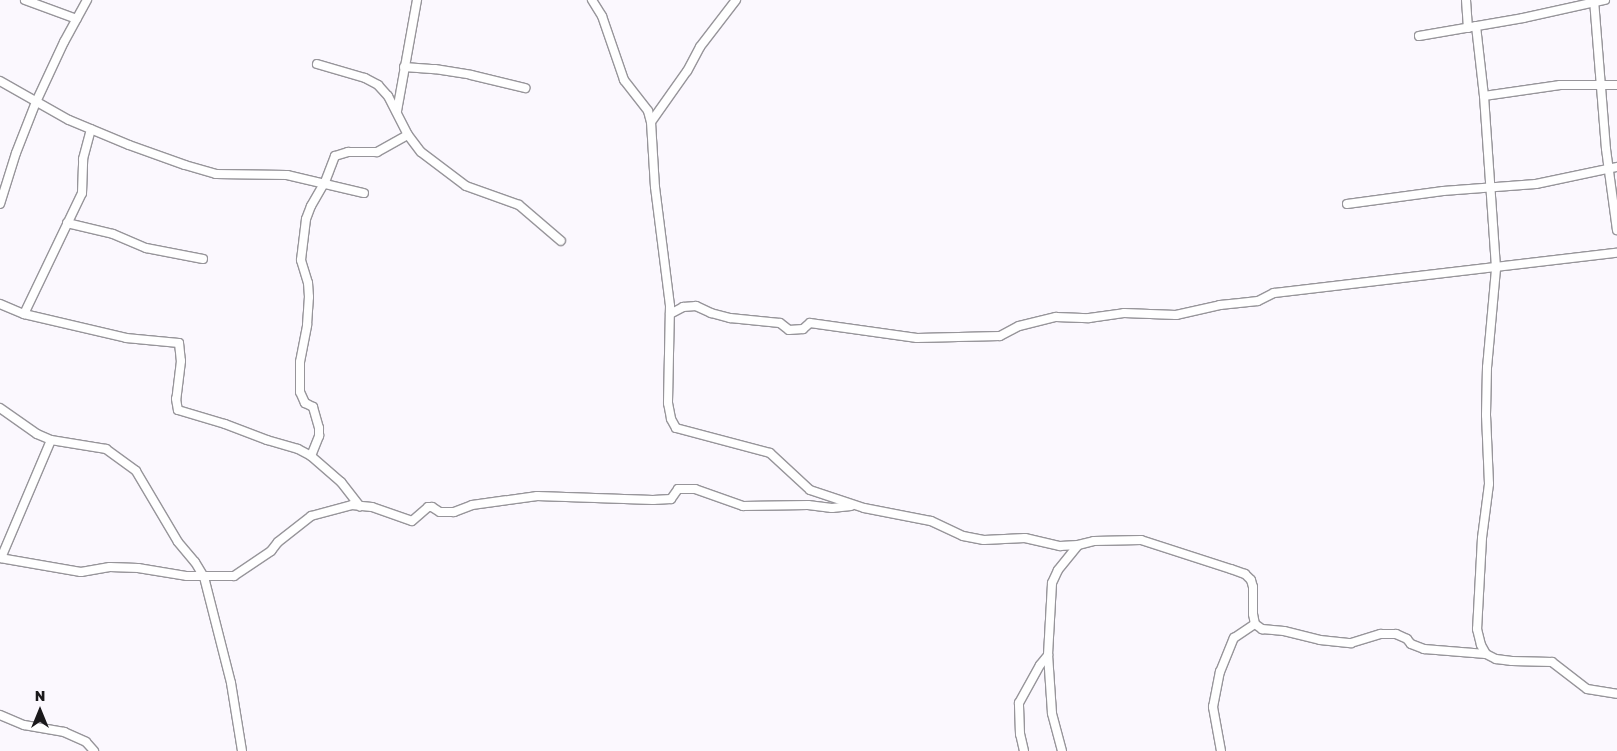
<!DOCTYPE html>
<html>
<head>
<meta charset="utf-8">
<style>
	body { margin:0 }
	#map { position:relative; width:1617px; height:751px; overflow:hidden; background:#fbf8fe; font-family:"Golos Text",sans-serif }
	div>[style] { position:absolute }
	.roads { filter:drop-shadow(1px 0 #97959a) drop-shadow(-1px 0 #97959a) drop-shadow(0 1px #97959a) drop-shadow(0 -1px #97959a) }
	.minor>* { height:8px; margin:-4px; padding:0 4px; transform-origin:4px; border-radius:4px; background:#fff }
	span { translate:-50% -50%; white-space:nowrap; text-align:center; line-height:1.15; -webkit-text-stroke:5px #fbf8fe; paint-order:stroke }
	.north { position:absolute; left:15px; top:686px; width:50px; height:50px; -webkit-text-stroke:4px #fbf8fe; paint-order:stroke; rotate:0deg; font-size:14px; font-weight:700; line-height:20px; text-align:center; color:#1a191b }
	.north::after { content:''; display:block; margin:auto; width:18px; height:22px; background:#1a191b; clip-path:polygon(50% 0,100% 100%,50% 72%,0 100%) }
</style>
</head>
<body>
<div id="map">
	<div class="roads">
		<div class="minor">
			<i style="left:25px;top:0;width:55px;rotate:20.1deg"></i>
			<i style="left:592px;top:0;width:19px;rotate:58deg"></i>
			<i style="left:602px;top:16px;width:68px;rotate:71deg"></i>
			<i style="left:624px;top:80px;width:39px;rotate:52deg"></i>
			<i style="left:648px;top:111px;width:11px;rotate:75deg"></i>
			<i style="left:736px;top:0;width:59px;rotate:127.5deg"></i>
			<i style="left:700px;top:47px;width:27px;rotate:118deg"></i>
			<i style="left:687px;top:71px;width:62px;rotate:125.2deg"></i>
			<i style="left:651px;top:122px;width:65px;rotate:86.5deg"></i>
			<i style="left:655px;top:187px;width:120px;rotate:82.8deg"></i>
			<i style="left:670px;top:306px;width:97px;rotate:91.2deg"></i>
			<i style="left:668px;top:403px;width:16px;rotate:79deg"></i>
			<i style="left:671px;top:419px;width:10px;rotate:61deg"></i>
			<i style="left:676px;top:428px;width:97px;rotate:14.9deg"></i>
			<i style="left:770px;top:453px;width:54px;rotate:42.8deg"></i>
			<i style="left:810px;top:490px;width:57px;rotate:18.4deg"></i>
			<i style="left:864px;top:508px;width:68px;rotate:11deg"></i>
			<i style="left:931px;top:521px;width:35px;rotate:25deg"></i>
			<i style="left:963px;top:536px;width:21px;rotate:11deg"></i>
			<i style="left:984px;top:540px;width:41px;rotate:-2.8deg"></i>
			<i style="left:1025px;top:538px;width:36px;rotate:13deg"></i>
			<i style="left:1060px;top:546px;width:18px;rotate:-3deg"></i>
			<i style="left:1078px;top:545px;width:16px;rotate:-14deg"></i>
			<i style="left:1094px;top:541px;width:47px;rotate:-1.2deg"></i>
			<i style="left:1141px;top:540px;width:95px;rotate:17.9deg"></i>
			<i style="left:1231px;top:569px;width:15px;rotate:20deg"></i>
			<i style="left:1245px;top:574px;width:8px;rotate:45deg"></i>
			<i style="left:1251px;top:580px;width:7px;rotate:74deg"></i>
			<i style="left:1253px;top:587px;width:27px;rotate:90deg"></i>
			<i style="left:1253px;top:614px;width:10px;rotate:79deg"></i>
			<i style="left:1255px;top:624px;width:9px;rotate:36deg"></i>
			<i style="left:1262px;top:629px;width:22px;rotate:5deg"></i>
			<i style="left:1284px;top:631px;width:37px;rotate:14deg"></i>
			<i style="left:1320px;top:640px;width:31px;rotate:6deg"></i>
			<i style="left:1351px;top:643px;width:31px;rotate:-17deg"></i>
			<i style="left:1381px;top:634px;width:15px"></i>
			<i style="left:1396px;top:634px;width:12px;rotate:24deg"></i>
			<i style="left:1407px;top:639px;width:6px;rotate:51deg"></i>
			<i style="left:1411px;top:644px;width:14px;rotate:21deg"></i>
			<i style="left:1424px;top:649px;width:62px;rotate:4.6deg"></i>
			<i style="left:1486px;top:654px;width:11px;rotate:27deg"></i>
			<i style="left:1496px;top:659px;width:16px;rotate:7deg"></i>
			<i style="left:1512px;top:661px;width:40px;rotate:1.4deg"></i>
			<i style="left:1552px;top:662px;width:44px;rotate:37.6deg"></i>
			<i style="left:1587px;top:689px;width:30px;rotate:9deg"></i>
			<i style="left:1466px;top:0;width:28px;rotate:86deg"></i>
			<i style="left:1594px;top:0;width:149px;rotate:85.4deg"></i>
			<i style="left:1606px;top:149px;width:82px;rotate:82.3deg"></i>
			<i style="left:1476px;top:26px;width:70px;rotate:83.5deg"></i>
			<i style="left:1484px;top:96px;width:173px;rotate:86deg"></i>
			<i style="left:1496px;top:269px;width:98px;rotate:95.2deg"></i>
			<i style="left:1487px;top:367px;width:48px;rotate:91.2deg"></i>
			<i style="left:1486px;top:415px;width:69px;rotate:87.5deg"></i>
			<i style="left:1489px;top:484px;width:54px;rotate:97.4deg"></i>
			<i style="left:1482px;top:538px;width:91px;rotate:93.1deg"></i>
			<i style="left:1477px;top:629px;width:16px;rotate:76deg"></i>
			<i style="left:1481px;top:645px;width:10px;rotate:61deg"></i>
			<i style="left:1419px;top:36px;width:106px;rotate:-9.8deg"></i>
			<i style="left:1523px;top:18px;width:84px;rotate:-12.4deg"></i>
			<i style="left:317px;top:64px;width:50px;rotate:16.3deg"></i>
			<i style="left:365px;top:78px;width:15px;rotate:28deg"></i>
			<i style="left:378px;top:85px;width:15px;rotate:48deg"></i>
			<i style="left:388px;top:96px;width:44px;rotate:62.9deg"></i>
			<i style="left:408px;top:135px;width:21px;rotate:53deg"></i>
			<i style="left:421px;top:152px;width:56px;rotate:37.1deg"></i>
			<i style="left:466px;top:186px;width:56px;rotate:19.7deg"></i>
			<i style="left:519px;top:205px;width:55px;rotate:40.6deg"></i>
			<i style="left:404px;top:67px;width:31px;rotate:4deg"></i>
			<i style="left:435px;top:69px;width:36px;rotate:9deg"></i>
			<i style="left:471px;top:75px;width:56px;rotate:13.5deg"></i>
			<i style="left:0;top:81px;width:79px;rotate:29.5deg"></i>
			<i style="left:69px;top:120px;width:65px;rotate:22.6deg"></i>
			<i style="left:129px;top:145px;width:59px;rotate:19.7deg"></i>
			<i style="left:185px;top:165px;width:32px;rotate:16deg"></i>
			<i style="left:216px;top:174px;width:71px;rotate:0.8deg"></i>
			<i style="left:287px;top:175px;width:79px;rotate:13.2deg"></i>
			<i style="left:1484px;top:96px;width:77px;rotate:-8.2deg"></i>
			<i style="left:1560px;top:85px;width:57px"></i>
			<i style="left:397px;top:111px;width:113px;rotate:-79.8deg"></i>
			<i style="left:0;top:204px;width:53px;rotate:-72.6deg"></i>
			<i style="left:16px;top:153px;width:55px;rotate:-68.6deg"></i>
			<i style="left:36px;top:102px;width:66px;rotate:-65deg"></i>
			<i style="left:64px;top:42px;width:48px;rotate:-61.3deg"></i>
			<i style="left:1347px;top:204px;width:97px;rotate:-7.7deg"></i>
			<i style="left:1443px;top:191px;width:93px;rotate:-4.3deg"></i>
			<i style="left:1536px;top:184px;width:83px;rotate:-11.9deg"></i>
			<i style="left:67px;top:223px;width:47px;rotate:13.4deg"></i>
			<i style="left:113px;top:234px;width:36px;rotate:23deg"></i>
			<i style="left:146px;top:248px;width:58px;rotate:10.9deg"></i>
			<i style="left:0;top:304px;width:26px;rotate:23deg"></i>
			<i style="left:24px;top:314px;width:105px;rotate:13.2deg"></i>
			<i style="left:126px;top:338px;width:53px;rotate:5.4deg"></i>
			<i style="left:179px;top:343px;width:18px;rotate:84deg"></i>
			<i style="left:181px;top:361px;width:38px;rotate:97deg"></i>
			<i style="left:176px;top:399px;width:11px;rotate:80deg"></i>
			<i style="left:178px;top:410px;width:49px;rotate:16.6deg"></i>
			<i style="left:225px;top:424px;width:45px;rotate:20.9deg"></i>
			<i style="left:267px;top:440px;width:32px;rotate:16deg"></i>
			<i style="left:298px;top:449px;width:15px;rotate:28deg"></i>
			<i style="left:311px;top:456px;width:40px;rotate:41deg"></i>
			<i style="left:341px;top:482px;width:31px;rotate:52deg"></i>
			<i style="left:24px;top:314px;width:134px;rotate:-64.4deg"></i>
			<i style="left:82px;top:193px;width:34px;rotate:-88deg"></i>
			<i style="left:83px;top:159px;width:31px;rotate:-75deg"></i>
			<i style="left:670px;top:314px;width:15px;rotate:-28deg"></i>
			<i style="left:683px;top:307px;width:13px;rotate:-4deg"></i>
			<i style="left:696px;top:306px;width:17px;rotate:25deg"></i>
			<i style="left:711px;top:313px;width:20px;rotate:15deg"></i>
			<i style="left:730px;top:318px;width:50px;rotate:5.7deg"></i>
			<i style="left:780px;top:323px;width:11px;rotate:38deg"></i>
			<i style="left:789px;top:330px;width:14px;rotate:-4deg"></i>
			<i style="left:803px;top:329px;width:9px;rotate:-41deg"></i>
			<i style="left:810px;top:323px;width:108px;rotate:8deg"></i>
			<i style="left:917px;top:338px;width:83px;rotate:-1.4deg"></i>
			<i style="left:1000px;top:336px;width:21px;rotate:-28deg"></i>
			<i style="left:1019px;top:326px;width:38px;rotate:-14deg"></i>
			<i style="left:1056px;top:317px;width:33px;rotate:2deg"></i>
			<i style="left:1089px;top:318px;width:35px;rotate:-8deg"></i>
			<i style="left:1124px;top:313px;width:52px;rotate:2.2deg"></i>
			<i style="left:1176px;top:315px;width:45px;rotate:-12.8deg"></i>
			<i style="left:1220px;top:305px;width:38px;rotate:-6deg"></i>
			<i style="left:1258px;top:301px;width:18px;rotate:-27deg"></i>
			<i style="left:1274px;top:293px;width:345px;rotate:-6.7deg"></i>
			<i style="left:0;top:408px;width:45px;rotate:35.1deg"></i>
			<i style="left:37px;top:434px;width:15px;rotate:23deg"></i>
			<i style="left:51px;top:440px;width:56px;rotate:9.3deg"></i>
			<i style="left:106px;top:449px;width:37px;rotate:36deg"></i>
			<i style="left:136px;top:471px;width:82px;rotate:59.4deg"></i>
			<i style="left:178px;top:542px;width:26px;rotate:50deg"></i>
			<i style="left:195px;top:562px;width:17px;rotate:59deg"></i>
			<i style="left:204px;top:577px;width:109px;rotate:75.7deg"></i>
			<i style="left:231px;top:683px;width:69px;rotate:80.8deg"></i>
			<i style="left:311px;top:456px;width:22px;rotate:-68deg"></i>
			<i style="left:319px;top:436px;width:8px;rotate:-90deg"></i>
			<i style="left:319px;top:428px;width:22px;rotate:-106deg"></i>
			<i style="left:313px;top:407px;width:9px;rotate:-153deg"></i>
			<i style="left:305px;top:403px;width:12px;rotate:-114deg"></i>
			<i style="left:300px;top:392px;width:30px;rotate:-90deg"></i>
			<i style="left:300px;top:362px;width:38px;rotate:-79deg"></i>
			<i style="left:307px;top:325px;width:28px;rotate:-86deg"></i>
			<i style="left:309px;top:297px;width:14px;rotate:-94deg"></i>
			<i style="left:308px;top:283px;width:24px;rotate:-107deg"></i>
			<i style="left:301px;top:260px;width:41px;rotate:-83deg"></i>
			<i style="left:306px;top:219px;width:14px;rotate:-69deg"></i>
			<i style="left:311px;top:206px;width:28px;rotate:-60deg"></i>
			<i style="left:325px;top:182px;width:28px;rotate:-69deg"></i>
			<i style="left:335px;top:156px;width:14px;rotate:-17deg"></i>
			<i style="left:348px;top:152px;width:29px"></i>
			<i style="left:377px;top:152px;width:35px;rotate:-29deg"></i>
			<i style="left:0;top:558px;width:82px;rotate:9.8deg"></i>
			<i style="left:81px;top:572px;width:29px;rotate:-10deg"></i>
			<i style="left:110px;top:567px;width:28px;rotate:2deg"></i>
			<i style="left:138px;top:568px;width:50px;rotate:9.3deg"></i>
			<i style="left:187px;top:576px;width:47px"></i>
			<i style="left:234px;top:576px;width:45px;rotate:-34deg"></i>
			<i style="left:271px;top:551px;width:11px;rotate:-52deg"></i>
			<i style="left:278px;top:542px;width:42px;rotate:-38.2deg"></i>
			<i style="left:311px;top:516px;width:42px;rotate:-15deg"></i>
			<i style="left:352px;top:505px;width:20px;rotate:6deg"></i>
			<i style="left:372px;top:507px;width:42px;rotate:19.3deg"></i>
			<i style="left:412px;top:521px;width:21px;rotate:-41deg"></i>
			<i style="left:428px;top:507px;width:4px"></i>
			<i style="left:432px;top:507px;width:9px;rotate:32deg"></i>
			<i style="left:440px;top:512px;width:14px"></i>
			<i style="left:454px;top:512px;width:19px;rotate:-21deg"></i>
			<i style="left:472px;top:505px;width:66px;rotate:-7.9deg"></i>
			<i style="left:537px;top:496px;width:116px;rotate:2deg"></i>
			<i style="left:653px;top:500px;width:18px;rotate:-3deg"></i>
			<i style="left:671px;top:499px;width:12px;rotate:-55deg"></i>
			<i style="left:678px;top:489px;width:17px"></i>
			<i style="left:695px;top:489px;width:51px;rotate:19.5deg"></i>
			<i style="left:743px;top:506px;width:65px;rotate:-0.9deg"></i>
			<i style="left:808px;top:505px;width:24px;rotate:7deg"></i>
			<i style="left:832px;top:508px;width:19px;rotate:-6deg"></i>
			<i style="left:1px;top:558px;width:128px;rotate:-67deg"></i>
			<i style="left:0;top:715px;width:26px;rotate:23deg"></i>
			<i style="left:24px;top:725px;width:41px;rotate:9.9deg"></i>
			<i style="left:64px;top:732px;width:24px;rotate:24deg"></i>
			<i style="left:86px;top:742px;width:12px;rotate:48deg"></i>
			<i style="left:1024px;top:751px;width:17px;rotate:-103deg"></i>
			<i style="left:1020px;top:734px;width:31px;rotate:-92deg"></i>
			<i style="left:1019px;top:703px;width:43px;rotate:-61.1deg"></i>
			<i style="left:1040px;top:665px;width:13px;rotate:-51deg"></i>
			<i style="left:1062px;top:751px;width:39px;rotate:-105deg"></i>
			<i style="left:1052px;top:713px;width:58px;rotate:-93.9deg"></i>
			<i style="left:1048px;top:655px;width:72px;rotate:-86.8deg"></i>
			<i style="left:1052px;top:583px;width:14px;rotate:-65deg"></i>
			<i style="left:1058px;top:570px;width:32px;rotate:-51deg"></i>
			<i style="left:1221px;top:751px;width:45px;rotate:-100.3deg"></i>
			<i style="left:1213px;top:707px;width:36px;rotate:-79deg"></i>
			<i style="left:1220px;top:672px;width:37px;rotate:-68deg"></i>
			<i style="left:1234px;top:638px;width:25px;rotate:-34deg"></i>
		</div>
	</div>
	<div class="north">N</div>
</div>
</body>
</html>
